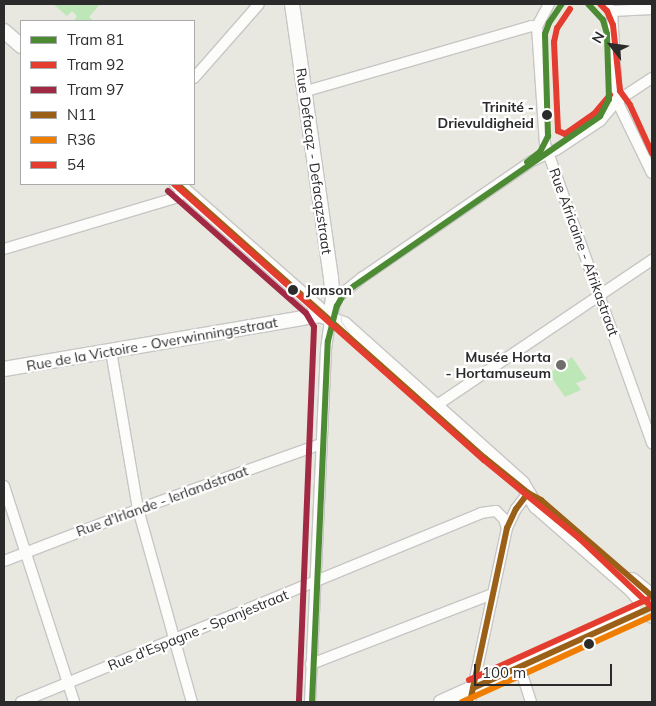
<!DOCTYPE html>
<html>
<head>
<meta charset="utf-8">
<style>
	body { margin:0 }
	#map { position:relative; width:656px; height:706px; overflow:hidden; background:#e9e8e0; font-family:Mulish,sans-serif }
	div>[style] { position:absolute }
	.green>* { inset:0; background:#bde7b7 }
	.roads { filter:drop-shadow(1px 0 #c7c6c6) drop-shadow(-1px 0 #c7c6c6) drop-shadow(0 1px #c7c6c6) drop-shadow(0 -1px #c7c6c6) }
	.street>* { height:10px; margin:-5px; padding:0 5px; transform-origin:5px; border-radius:5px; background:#fcfcfa }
	.secondary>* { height:14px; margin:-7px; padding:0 7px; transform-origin:7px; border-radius:7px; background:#fcfcfa }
	.primary>* { height:16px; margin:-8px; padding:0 8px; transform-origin:8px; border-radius:8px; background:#e6e7d3 }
	.tram>* { height:1px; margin:-0.5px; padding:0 0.5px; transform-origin:0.5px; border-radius:0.5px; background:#dedddf }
	.bus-1>* { height:6px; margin:-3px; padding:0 3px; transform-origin:3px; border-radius:3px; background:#9b6018 }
	.bus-2>* { height:6px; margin:-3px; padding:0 3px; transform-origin:3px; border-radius:3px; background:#ef7d00 }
	.bus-3>* { height:6px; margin:-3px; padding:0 3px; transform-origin:3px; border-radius:3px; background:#e43c2e }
	.tram-1>* { height:6px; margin:-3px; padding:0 3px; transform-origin:3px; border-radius:3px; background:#4c8b33 }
	.tram-2>* { height:6px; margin:-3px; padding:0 3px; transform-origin:3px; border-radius:3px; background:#e43c2e }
	.tram-3>* { height:6px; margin:-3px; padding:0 3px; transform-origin:3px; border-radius:3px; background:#a12944 }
	.dots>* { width:14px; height:14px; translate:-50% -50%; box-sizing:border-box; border:2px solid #fff; border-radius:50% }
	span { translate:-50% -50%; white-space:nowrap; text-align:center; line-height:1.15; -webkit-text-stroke:4.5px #fff; paint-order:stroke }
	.stop-label { font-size:14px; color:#2b2b2b; font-weight:700 }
	.right { translate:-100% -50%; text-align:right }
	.left { translate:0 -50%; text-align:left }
	.street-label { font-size:14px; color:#2b2b2b }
	.poi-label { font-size:14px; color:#2b2b2b; font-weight:700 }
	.frame { position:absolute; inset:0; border:5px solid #2b2b2b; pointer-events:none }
	.legend { position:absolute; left:20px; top:20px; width:175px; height:165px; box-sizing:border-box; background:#fff; border:1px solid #aaa; margin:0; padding:6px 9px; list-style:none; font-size:15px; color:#2b2b2b }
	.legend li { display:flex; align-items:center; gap:10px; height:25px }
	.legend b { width:25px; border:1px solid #aaa }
	.north { position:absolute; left:586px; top:20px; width:50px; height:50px; -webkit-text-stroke:4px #fff; paint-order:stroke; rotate:300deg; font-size:14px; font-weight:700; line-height:20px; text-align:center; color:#2b2b2b }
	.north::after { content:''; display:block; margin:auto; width:18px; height:22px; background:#2b2b2b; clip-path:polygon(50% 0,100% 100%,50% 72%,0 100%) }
	.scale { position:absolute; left:474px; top:664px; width:138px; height:22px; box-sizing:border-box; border:2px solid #2b2b2b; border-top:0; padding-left:6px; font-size:15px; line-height:18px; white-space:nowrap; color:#2b2b2b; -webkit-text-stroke:4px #fff; paint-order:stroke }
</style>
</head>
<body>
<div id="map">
	<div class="green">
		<i style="clip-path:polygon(53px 4px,100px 4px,89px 17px,94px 21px,74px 21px,77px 16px,72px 11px,67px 16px)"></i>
		<i style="clip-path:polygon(572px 357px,587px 379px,576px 383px,581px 390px,565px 397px,549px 374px)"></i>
	</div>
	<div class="roads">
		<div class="street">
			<i style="left:549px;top:4px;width:26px;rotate:118deg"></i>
			<i style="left:537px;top:27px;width:117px;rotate:86.1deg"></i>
			<i style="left:545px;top:144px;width:318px;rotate:70.3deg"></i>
			<i style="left:605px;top:4px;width:10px;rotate:45deg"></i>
			<i style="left:612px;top:11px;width:90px;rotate:86.8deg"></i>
			<i style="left:617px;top:101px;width:80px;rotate:64.1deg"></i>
			<i style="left:612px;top:11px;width:40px;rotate:-2.9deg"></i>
			<i style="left:194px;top:78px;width:98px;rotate:-48.7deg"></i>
			<i style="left:303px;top:92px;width:237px;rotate:-16.1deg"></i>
			<i style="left:531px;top:26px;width:6px;rotate:9deg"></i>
			<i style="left:4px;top:249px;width:182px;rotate:-16.6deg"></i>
			<i style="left:178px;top:197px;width:9px;rotate:-49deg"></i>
			<i style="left:333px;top:301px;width:38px;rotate:-39deg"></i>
			<i style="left:363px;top:277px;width:205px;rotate:-34.5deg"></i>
			<i style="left:532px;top:161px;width:26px;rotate:-25deg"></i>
			<i style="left:556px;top:150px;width:53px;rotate:-33.4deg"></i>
			<i style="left:600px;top:121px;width:26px;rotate:-50deg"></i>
			<i style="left:617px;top:101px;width:42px;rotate:-33.3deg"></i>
			<i style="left:111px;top:351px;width:160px;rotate:80.3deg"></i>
			<i style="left:138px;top:509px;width:200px;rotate:74.4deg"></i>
			<i style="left:431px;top:409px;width:267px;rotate:-34deg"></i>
			<i style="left:4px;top:486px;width:227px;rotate:72deg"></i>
			<i style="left:4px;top:561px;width:153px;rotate:-21deg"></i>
			<i style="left:147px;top:506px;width:185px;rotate:-19.6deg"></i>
			<i style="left:311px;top:664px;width:194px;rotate:-21.1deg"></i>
			<i style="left:520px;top:668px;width:36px;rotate:72deg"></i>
			<i style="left:21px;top:702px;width:497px;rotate:-22.3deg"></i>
			<i style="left:481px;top:513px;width:15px;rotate:-8deg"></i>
			<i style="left:496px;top:511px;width:11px;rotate:45deg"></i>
			<i style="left:504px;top:519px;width:9px;rotate:72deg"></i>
			<i style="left:310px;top:702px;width:353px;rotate:-87.4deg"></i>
			<i style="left:326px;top:349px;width:30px;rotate:-82deg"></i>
			<i style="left:470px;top:702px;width:178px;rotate:-78deg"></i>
			<i style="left:507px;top:528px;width:21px;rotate:-65deg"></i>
			<i style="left:516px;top:509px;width:20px;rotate:-53deg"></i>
		</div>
		<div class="secondary">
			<i style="left:292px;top:4px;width:278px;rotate:81.9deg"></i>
			<i style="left:331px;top:279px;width:19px;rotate:84deg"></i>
			<i style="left:333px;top:298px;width:21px;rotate:98deg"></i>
			<i style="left:4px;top:31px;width:23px;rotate:41deg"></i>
			<i style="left:177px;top:184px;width:201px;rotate:41.4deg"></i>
			<i style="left:4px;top:369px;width:301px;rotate:-9.7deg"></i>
			<i style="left:301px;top:318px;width:19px;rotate:-9deg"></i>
			<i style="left:320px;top:315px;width:26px;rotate:21deg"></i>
			<i style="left:344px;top:324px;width:239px;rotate:41.8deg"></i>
			<i style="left:522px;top:483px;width:27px;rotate:59deg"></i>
			<i style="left:536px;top:506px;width:128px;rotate:41.2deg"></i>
			<i style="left:632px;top:590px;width:25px;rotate:50deg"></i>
			<i style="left:648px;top:609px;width:227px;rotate:155.8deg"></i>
			<i style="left:632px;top:580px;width:26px;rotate:39deg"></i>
		</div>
		<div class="primary">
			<i style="left:652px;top:607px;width:4px;rotate:153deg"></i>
			<i style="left:648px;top:609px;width:7px;rotate:56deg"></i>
		</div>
	</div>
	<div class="tram">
		<i style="left:349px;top:333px;width:14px;rotate:-124deg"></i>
		<i style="left:341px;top:321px;width:14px;rotate:-94deg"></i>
		<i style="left:340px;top:307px;width:12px;rotate:-70deg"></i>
		<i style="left:344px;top:296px;width:19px;rotate:-43deg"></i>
	</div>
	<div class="bus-1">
		<i style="left:177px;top:184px;width:412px;rotate:41.7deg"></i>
		<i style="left:485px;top:458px;width:55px;rotate:39.1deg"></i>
		<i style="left:528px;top:493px;width:15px;rotate:28deg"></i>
		<i style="left:541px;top:500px;width:147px;rotate:40.9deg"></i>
		<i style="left:473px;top:688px;width:196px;rotate:-24.3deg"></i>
		<i style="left:470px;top:702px;width:178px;rotate:-78deg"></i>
		<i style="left:507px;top:528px;width:21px;rotate:-65deg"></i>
		<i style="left:516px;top:509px;width:20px;rotate:-53deg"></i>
	</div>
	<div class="bus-2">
		<i style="left:462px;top:702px;width:209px;rotate:-24.4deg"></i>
	</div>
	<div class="bus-3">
		<i style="left:600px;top:4px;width:10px;rotate:45deg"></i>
		<i style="left:607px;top:11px;width:15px;rotate:67deg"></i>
		<i style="left:613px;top:25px;width:66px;rotate:83.9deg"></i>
		<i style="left:620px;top:91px;width:17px;rotate:54deg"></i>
		<i style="left:630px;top:105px;width:53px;rotate:65.4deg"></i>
		<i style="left:570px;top:9px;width:23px;rotate:124deg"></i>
		<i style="left:557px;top:28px;width:14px;rotate:102deg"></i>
		<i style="left:554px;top:42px;width:89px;rotate:87.4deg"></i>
		<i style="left:558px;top:131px;width:8px;rotate:23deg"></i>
		<i style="left:565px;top:134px;width:35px;rotate:-35deg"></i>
		<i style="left:594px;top:114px;width:25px;rotate:-50deg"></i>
		<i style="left:469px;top:680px;width:196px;rotate:-24.3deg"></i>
	</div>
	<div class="tram-1">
		<i style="left:527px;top:162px;width:16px;rotate:-38deg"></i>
		<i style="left:540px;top:152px;width:18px;rotate:-63deg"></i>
		<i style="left:548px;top:136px;width:102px;rotate:-91.7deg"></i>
		<i style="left:545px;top:34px;width:12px;rotate:-70deg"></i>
		<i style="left:549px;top:23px;width:23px;rotate:-56deg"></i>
		<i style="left:312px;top:702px;width:361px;rotate:-87.5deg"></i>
		<i style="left:328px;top:341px;width:36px;rotate:-76deg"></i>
		<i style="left:337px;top:306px;width:13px;rotate:-61deg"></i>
		<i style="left:343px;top:295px;width:14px;rotate:-39deg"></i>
		<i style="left:354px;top:286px;width:299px;rotate:-34.6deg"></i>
		<i style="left:600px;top:116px;width:19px;rotate:-62deg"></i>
		<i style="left:609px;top:99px;width:65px;rotate:-91.8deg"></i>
		<i style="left:607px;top:34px;width:15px;rotate:-106deg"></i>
		<i style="left:603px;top:20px;width:22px;rotate:-133deg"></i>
	</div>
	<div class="tram-2">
		<i style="left:174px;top:184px;width:415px;rotate:41.7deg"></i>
		<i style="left:484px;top:460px;width:123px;rotate:39.4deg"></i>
		<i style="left:579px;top:538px;width:100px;rotate:43.4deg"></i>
	</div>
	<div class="tram-3">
		<i style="left:168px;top:191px;width:184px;rotate:41.5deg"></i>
		<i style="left:306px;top:313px;width:16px;rotate:60deg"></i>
		<i style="left:314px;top:327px;width:375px;rotate:92.3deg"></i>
	</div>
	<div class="dots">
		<i style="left:547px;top:115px;background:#2b2b2b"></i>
		<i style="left:293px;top:290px;background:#2b2b2b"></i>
		<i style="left:561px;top:365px;background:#6e6d6a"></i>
		<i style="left:589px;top:644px;background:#2b2b2b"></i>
	</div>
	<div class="stop-label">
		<span class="right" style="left:534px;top:115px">Trinité -<br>Drievuldigheid</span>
		<span class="left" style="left:306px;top:290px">Janson</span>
	</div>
	<div class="street-label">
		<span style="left:314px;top:161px;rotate:82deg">Rue Defacqz - Defacqzstraat</span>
		<span style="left:584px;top:252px;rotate:70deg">Rue Africaine - Afrikastraat</span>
		<span style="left:152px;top:344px;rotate:-10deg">Rue de la Victoire - Overwinningsstraat</span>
		<span style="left:162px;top:501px;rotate:-20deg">Rue d'Irlande - Ierlandstraat</span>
		<span style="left:198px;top:630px;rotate:-22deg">Rue d'Espagne - Spanjestraat</span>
	</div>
	<div class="poi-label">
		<span class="right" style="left:551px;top:365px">Musée Horta<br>- Hortamuseum</span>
	</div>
	<div class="frame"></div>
	<ul class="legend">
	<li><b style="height:6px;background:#4c8b33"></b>Tram 81</li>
	<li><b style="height:6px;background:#e43c2e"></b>Tram 92</li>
	<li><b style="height:6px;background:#a12944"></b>Tram 97</li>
	<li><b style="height:6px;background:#9b6018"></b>N11</li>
	<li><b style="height:6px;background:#ef7d00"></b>R36</li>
	<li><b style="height:6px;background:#e43c2e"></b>54</li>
	</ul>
	<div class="north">N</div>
	<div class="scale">100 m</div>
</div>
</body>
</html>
